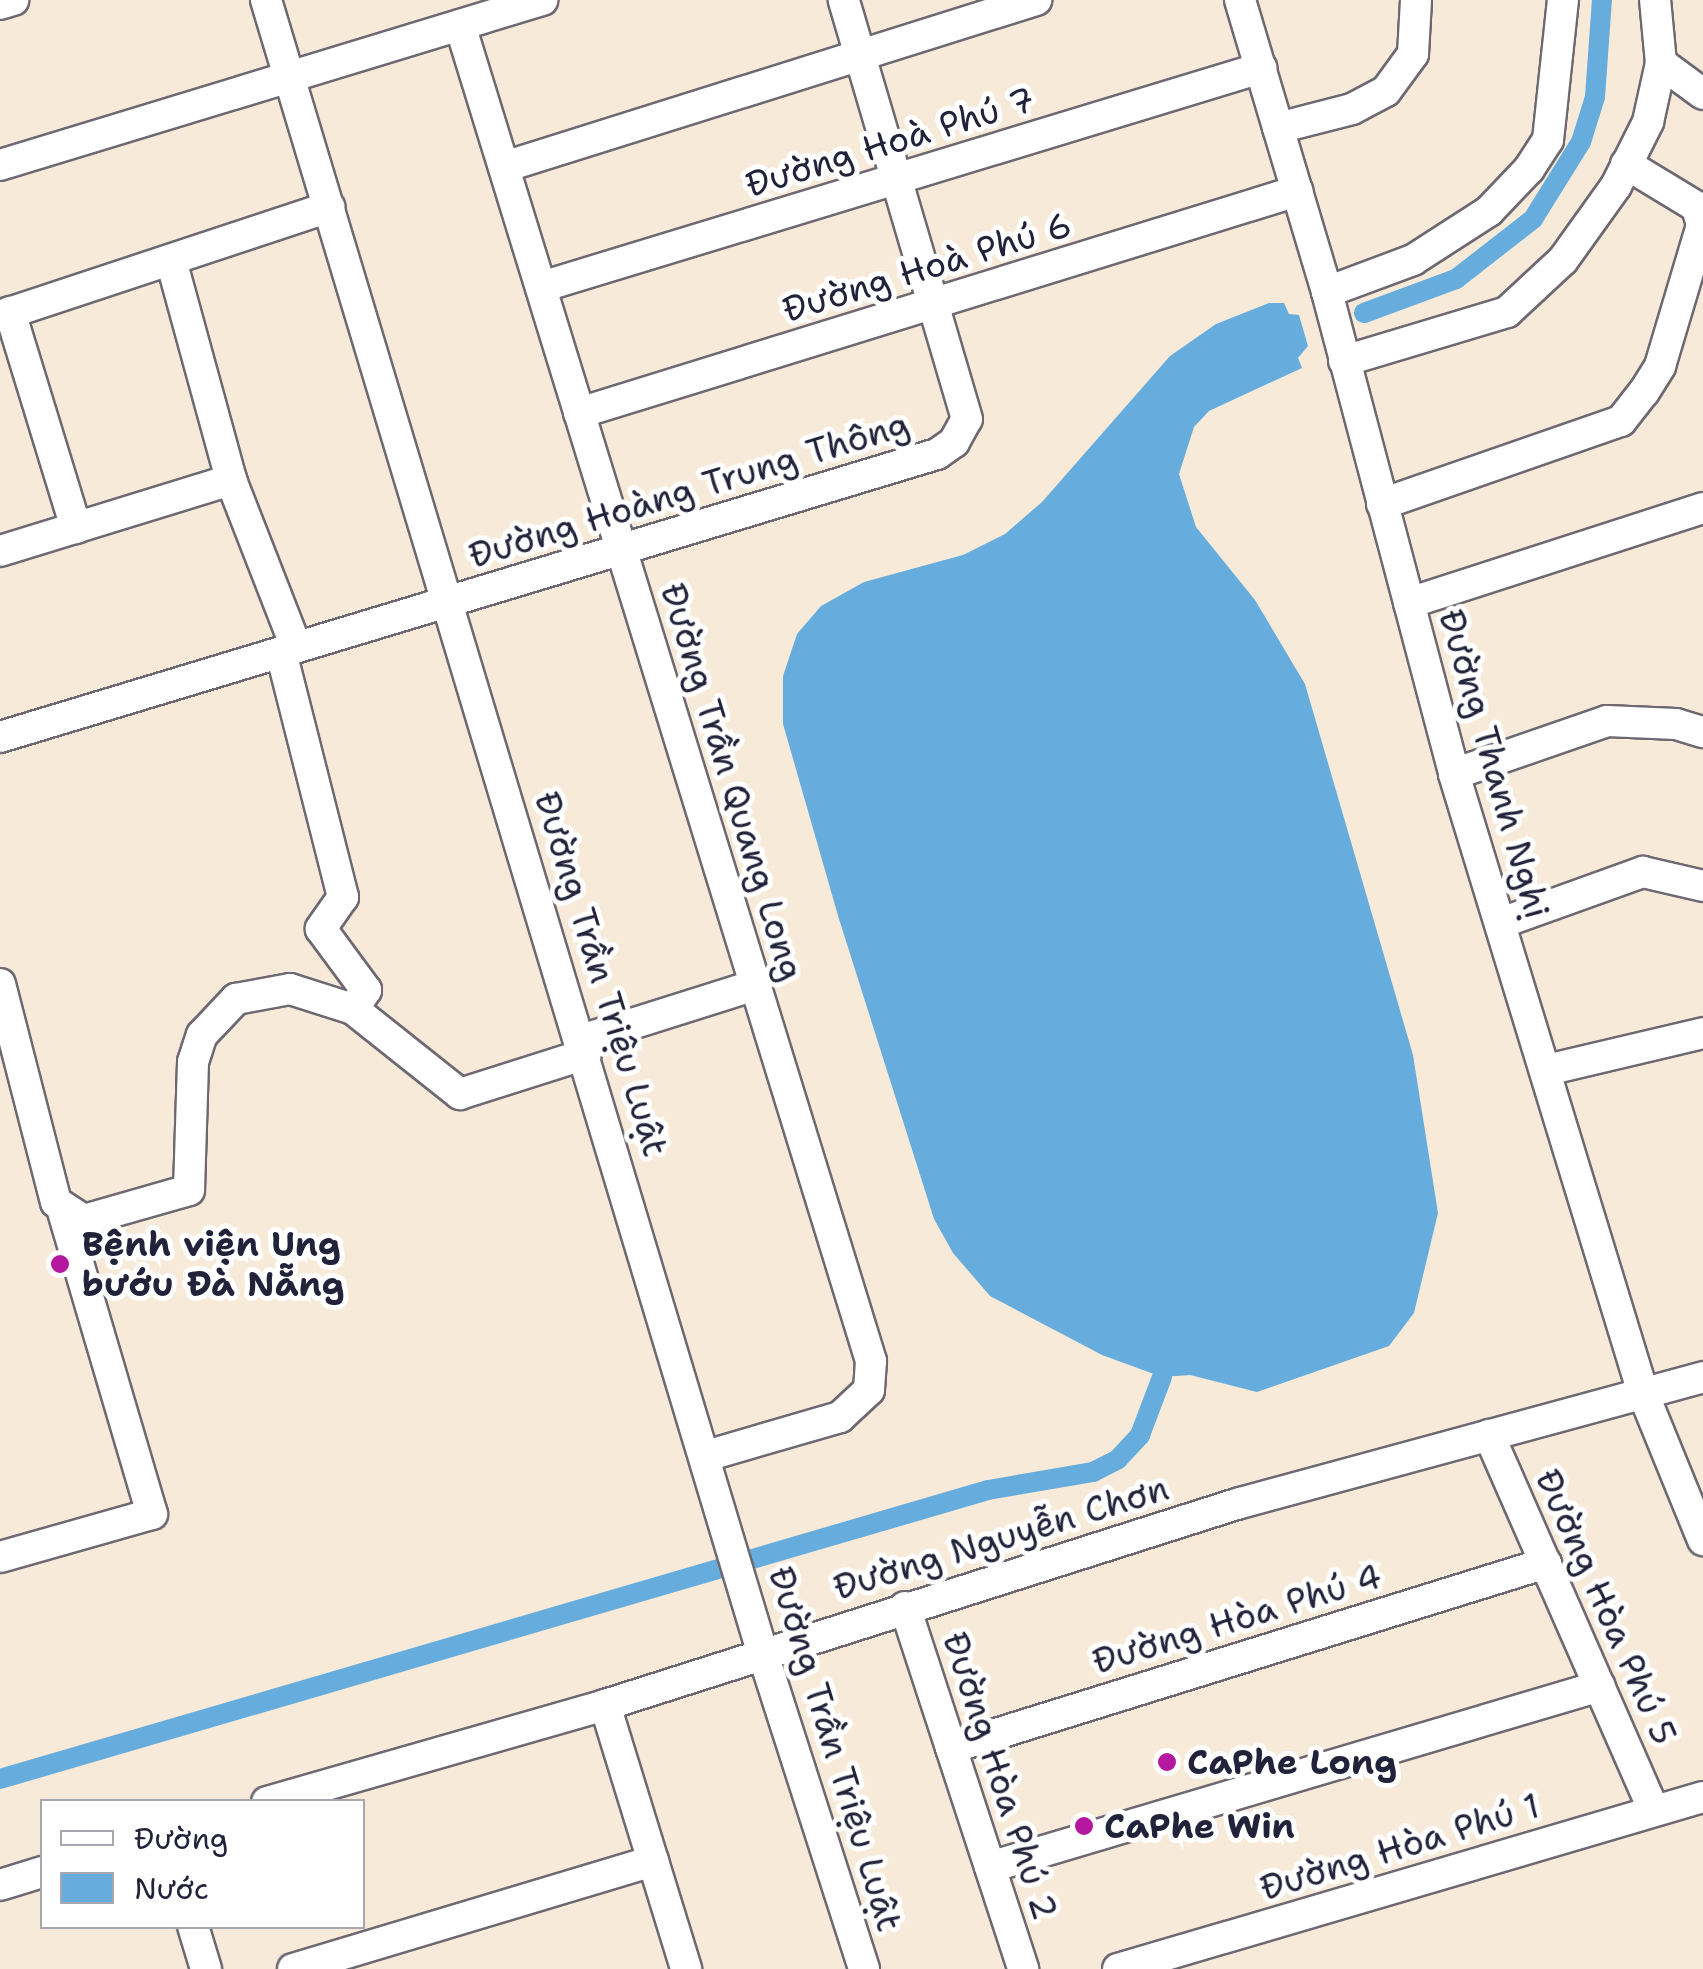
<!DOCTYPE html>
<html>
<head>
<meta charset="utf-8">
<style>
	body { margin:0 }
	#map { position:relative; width:1703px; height:1969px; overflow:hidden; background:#f8ead9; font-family:"Shantell Sans",sans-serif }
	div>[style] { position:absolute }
	.water>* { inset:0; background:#66addd }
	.canal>* { height:20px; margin:-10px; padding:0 10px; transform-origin:10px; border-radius:10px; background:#66addd }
	.roads { filter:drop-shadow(2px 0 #6d6872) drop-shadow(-2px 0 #6d6872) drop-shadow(0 2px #6d6872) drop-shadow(0 -2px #6d6872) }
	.minor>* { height:30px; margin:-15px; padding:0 15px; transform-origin:15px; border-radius:15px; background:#fff }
	.dots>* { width:28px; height:28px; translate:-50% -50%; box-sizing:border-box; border:5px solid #fff; border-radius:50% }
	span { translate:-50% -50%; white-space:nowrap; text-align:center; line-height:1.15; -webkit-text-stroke:10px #fff; paint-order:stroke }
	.street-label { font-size:35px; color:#22223b }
	.poi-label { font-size:35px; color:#22223b; font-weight:700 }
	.left { translate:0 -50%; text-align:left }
	.legend { position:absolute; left:40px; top:1799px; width:325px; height:130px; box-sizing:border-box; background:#fff; border:2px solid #a7a7b1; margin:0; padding:12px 18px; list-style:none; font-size:30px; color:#22223b }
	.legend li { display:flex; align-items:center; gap:20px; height:50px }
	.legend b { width:50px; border:2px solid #a7a7b1 }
</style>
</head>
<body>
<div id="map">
	<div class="water">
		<i style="clip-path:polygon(1269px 303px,1284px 303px,1289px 314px,1299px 315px,1308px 346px,1298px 358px,1302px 368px,1209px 411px,1194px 427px,1179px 474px,1196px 527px,1255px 600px,1305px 684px,1413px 1055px,1438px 1213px,1414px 1313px,1389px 1346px,1257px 1392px,1190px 1375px,1162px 1377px,1102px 1355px,990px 1296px,953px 1253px,934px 1219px,839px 919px,783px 724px,783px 676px,797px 634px,821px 606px,864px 582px,963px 555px,1005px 534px,1042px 502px,1170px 356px,1216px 324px)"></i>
	</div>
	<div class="canal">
		<i style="left:1364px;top:313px;width:98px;rotate:-20.3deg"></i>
		<i style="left:1456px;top:279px;width:98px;rotate:-37.9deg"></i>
		<i style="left:1533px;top:219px;width:91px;rotate:-58.1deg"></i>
		<i style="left:1581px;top:142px;width:47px;rotate:-72.7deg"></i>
		<i style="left:1595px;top:97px;width:97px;rotate:-85.9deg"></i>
		<i style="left:0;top:1779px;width:1029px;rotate:-16.3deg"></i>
		<i style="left:988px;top:1490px;width:107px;rotate:-9.7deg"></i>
		<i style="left:1093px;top:1472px;width:28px;rotate:-27deg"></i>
		<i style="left:1118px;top:1459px;width:33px;rotate:-47deg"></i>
		<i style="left:1140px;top:1435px;width:62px;rotate:-69.2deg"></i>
	</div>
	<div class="roads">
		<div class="minor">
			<i style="left:266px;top:0;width:1724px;rotate:73.28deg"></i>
			<i style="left:762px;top:1651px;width:334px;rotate:72.2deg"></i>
			<i style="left:1240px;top:0;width:305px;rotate:73.4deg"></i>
			<i style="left:1327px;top:292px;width:498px;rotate:75.2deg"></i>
			<i style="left:1454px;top:774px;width:647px;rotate:73.02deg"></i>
			<i style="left:1643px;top:1393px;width:159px;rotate:67.8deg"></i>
			<i style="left:0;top:4px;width:14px;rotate:-17deg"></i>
			<i style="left:460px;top:25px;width:1398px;rotate:72.9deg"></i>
			<i style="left:871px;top:1361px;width:29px;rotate:94deg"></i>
			<i style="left:869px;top:1390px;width:40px;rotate:137deg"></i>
			<i style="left:840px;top:1417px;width:140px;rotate:163.8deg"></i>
			<i style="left:1661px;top:63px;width:52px;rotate:36.4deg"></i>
			<i style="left:1278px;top:128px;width:76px;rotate:-14.4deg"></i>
			<i style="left:1352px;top:109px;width:38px;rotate:-28deg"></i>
			<i style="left:1386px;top:91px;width:46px;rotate:-53.9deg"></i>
			<i style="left:1413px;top:54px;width:54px;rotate:-86.8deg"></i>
			<i style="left:0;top:165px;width:567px;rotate:-16.93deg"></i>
			<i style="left:504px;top:167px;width:558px;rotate:-17.43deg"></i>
			<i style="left:171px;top:260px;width:228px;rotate:74.7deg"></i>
			<i style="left:231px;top:480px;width:179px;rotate:68.7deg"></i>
			<i style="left:541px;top:287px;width:753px;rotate:-16.92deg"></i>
			<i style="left:1327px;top:292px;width:92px;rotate:-20.4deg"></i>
			<i style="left:1413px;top:260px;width:90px;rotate:-32.8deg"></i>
			<i style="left:1489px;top:211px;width:58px;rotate:-46.4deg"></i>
			<i style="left:1529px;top:169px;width:35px;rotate:-57deg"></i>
			<i style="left:1548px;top:140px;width:141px;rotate:-83.9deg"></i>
			<i style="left:10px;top:312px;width:226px;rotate:73deg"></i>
			<i style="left:0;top:316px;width:347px;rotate:-18.3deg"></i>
			<i style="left:1344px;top:361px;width:170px;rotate:-16.7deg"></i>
			<i style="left:1507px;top:312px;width:76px;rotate:-42.9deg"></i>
			<i style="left:1563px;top:260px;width:91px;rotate:-54.4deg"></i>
			<i style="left:1616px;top:186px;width:72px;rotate:-63.4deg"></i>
			<i style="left:1648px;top:122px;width:60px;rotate:-77.6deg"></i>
			<i style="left:1661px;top:63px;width:63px;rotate:-95.4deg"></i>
			<i style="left:579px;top:413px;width:752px;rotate:-17.18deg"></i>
			<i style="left:1382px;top:504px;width:253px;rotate:-19.2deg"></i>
			<i style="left:1621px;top:421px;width:37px;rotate:-52deg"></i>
			<i style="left:1644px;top:392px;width:31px;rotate:-58deg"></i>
			<i style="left:1660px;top:366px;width:147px;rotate:-73.4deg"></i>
			<i style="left:1702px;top:225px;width:19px;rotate:-106deg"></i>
			<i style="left:1697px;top:207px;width:83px;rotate:-148.8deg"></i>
			<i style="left:0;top:551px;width:242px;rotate:-17.1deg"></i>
			<i style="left:1409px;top:603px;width:309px;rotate:-17.9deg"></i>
			<i style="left:281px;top:652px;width:253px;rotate:75.8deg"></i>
			<i style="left:343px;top:897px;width:39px;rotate:125deg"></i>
			<i style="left:321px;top:929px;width:76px;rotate:53.6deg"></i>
			<i style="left:366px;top:990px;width:23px;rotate:124deg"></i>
			<i style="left:0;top:737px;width:979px;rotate:-16.81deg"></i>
			<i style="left:937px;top:454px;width:21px;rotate:-35deg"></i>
			<i style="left:954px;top:442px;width:26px;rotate:-61deg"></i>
			<i style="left:967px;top:419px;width:437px;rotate:-106.4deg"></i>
			<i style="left:1454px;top:774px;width:162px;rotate:-19.1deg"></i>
			<i style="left:1607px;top:721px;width:69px;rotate:2.5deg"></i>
			<i style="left:1676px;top:724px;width:28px;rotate:17deg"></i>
			<i style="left:1501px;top:923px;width:151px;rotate:-19.8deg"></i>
			<i style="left:1643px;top:872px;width:62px;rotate:13.1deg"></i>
			<i style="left:0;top:984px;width:225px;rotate:75.6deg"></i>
			<i style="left:56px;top:1202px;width:33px;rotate:33deg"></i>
			<i style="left:84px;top:1220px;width:109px;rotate:-15.9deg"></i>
			<i style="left:189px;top:1190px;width:128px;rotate:-88.2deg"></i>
			<i style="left:193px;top:1062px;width:28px;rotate:-72deg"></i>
			<i style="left:202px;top:1035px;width:50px;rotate:-46.6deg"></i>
			<i style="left:236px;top:999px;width:55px;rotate:-10.5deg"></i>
			<i style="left:290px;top:989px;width:66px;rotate:17.6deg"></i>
			<i style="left:353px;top:1009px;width:137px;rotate:38.5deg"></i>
			<i style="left:460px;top:1094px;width:132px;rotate:-17.6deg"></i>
			<i style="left:581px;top:1040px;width:182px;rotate:-17.5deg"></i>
			<i style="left:1547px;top:1070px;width:160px;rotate:-13.3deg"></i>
			<i style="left:1489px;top:1435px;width:410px;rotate:66.3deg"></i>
			<i style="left:0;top:1557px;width:158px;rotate:-15.8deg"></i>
			<i style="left:152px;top:1514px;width:315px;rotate:-106.4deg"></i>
			<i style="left:905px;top:1607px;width:381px;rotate:71.9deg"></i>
			<i style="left:605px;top:1705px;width:276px;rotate:72.9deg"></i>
			<i style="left:951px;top:1748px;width:623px;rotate:-17.27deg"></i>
			<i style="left:267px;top:1802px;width:352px;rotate:-16deg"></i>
			<i style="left:605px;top:1705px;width:666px;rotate:-17.65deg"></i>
			<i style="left:1240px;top:1503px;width:480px;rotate:-15.2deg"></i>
			<i style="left:990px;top:1867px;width:636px;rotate:-16.53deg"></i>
			<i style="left:0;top:1885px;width:44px;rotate:-17.2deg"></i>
			<i style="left:193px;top:1926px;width:45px;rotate:73.2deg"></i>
			<i style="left:293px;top:1969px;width:376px;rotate:-16.7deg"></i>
			<i style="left:1118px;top:1969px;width:610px;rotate:-16.38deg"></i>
		</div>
	</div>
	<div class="dots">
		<i style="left:60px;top:1264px;background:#b5179e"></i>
		<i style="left:1167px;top:1762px;background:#b5179e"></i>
		<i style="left:1084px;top:1826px;background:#b5179e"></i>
	</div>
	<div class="street-label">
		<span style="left:890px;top:142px;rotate:-17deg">Đường Hoà Phú 7</span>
		<span style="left:927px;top:267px;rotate:-17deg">Đường Hoà Phú 6</span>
		<span style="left:689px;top:490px;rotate:-17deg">Đường Hoàng Trung Thông</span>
		<span style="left:1494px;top:764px;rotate:74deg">Đường Thanh Nghị</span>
		<span style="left:732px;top:782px;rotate:73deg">Đường Trần Quang Long</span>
		<span style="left:601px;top:974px;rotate:73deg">Đường Trần Triệu Luật</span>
		<span style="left:1001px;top:1538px;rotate:-17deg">Đường Nguyễn Chơn</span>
		<span style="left:1606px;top:1607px;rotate:66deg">Đường Hòa Phú 5</span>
		<span style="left:1237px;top:1619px;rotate:-17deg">Đường Hòa Phú 4</span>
		<span style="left:835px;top:1749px;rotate:73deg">Đường Trần Triệu Luật</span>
		<span style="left:1000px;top:1776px;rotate:72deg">Đường Hòa Phú 2</span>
		<span style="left:1400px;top:1847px;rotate:-17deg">Đường Hòa Phú 1</span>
	</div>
	<div class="poi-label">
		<span class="left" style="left:82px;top:1264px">Bệnh viện Ung<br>bướu Đà Nẵng</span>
		<span class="left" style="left:1187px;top:1762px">CaPhe Long</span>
		<span class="left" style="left:1104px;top:1826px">CaPhe Win</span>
	</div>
	<ul class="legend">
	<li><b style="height:12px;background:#fff"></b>Đường</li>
	<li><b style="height:28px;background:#66addd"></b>Nước</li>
	</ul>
</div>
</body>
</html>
